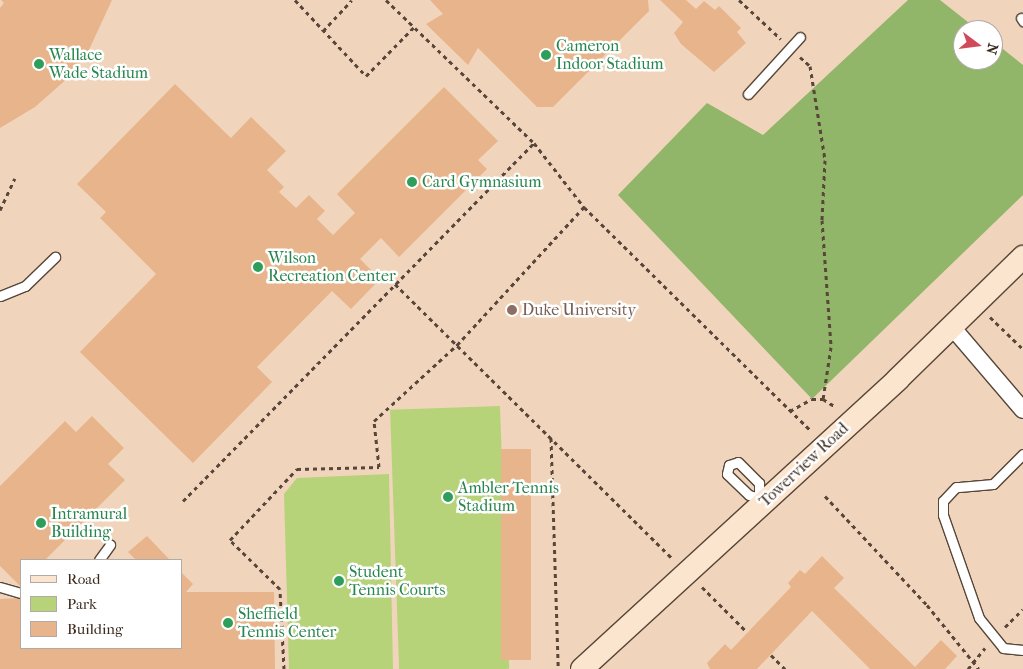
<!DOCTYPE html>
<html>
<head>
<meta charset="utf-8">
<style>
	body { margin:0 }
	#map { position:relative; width:1023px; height:669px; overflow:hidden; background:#f7e7d2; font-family:"IM FELL French Canon",serif }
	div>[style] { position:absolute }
	.built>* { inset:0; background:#f0d5bc }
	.green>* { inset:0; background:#b7d379; transform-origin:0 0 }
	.forest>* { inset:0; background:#91b569 }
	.building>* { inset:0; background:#e8b48b; transform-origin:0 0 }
	.path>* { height:3px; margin-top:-1.5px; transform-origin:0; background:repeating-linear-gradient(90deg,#574639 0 4px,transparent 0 8px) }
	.roads { filter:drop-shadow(1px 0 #574639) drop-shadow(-1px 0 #574639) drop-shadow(0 1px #574639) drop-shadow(0 -1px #574639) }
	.lane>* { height:9px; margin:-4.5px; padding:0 4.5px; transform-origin:4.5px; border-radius:4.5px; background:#fff }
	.street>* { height:16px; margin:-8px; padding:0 8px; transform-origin:8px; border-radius:8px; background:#fff }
	.secondary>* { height:22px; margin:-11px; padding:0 11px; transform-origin:11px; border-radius:11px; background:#fce5cf }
	.dots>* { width:14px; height:14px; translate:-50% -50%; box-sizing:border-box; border:2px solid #fff; border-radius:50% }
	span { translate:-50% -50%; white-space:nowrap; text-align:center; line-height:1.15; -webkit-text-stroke:5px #fff; paint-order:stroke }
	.leisure-label { font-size:16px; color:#27864d }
	.left { translate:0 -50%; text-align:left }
	.education-label { font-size:16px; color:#785e54 }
	.street-label { font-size:16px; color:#3b2a1e }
	.legend { position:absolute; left:20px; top:559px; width:162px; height:90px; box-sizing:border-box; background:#fff; border:1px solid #b1aaa5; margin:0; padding:6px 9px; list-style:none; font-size:15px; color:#3b2a1e }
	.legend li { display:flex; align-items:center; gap:10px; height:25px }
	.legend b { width:25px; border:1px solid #b1aaa5 }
	.north { position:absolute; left:953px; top:20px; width:50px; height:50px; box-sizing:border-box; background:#fff; border:1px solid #b1aaa5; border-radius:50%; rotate:105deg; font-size:14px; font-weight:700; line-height:20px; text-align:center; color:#3b2a1e }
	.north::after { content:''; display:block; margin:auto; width:18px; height:22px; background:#d1495b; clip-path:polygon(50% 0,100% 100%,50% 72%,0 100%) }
</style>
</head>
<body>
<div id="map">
	<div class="built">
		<i style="clip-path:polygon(evenodd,0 0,1023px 0,1023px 669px,0 669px,0 0,963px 30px,993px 30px,993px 60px,963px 60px,963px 30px,0 0,21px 560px,181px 560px,181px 648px,21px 648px,21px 560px)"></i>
	</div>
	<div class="green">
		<i style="left:500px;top:406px;width:263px;height:110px;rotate:88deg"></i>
		<i style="clip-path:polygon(389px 474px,393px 669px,289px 669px,284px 494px,297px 478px)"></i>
	</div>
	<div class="forest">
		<i style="clip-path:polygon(908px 0,940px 0,978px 30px,963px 30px,963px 60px,993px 60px,993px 41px,1023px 65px,1023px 195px,812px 399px,618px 195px,707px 103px,763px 135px)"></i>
	</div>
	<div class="building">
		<i style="clip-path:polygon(1px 0,112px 0,88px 52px,69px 77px,35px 107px,0 128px,0 8px,4px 3px)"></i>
		<i style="clip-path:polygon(430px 0,648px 0,649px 11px,553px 107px,537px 107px,478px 48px,468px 65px,426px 24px,443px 14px)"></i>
		<i style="clip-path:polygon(660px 0,686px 0,696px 9px,704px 1px,715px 10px,719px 6px,741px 28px,737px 32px,746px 43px,714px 72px,681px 44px,674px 33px,683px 22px)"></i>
		<i style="clip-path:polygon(175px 84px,231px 138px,251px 117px,286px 151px,267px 170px,284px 187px,279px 192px,296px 208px,309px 195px,325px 211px,317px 219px,333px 235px,355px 213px,337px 194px,444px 87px,498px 141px,478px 160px,487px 169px,399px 257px,381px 238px,360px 259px,380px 279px,351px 309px,332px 291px,257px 367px,272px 382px,193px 463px,80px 352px,156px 274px,100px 218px,106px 212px,77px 184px)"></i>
		<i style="clip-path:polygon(92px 416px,124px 448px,108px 464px,125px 480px,45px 560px,21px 560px,20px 586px,0 566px,0 486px,65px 421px,76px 432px)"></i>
		<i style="left:501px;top:449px;width:30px;height:211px"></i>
		<i style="clip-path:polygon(147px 536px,170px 560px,136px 560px,128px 552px)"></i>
		<i style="clip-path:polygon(822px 556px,844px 578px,834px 588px,915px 667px,941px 640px,957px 656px,945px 669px,870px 669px,812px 611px,757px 669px,710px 669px,707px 663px,725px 644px,731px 650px,791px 587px,788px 583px,800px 570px,805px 574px)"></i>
		<i style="clip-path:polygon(181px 572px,193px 584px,186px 592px,274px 592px,275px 669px,0 669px,0 599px,21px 598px,21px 648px,181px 648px)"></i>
	</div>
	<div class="path">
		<i style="left:295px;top:0;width:104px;rotate:46.9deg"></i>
		<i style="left:366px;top:76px;width:69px;rotate:-45.6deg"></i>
		<i style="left:386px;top:0;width:206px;rotate:44deg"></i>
		<i style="left:534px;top:143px;width:81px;rotate:52deg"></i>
		<i style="left:584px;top:207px;width:320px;rotate:44.6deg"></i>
		<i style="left:739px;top:0;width:57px;rotate:42.9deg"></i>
		<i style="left:323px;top:31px;width:42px;rotate:-46.9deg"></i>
		<i style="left:800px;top:57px;width:13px;rotate:42deg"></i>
		<i style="left:810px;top:66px;width:95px;rotate:80.9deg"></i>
		<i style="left:825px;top:160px;width:60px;rotate:92.9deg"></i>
		<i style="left:822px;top:220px;width:127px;rotate:85.9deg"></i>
		<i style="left:831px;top:347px;width:53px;rotate:98.7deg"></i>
		<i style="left:0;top:210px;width:35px;rotate:-65deg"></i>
		<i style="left:395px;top:284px;width:390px;rotate:44.7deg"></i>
		<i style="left:990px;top:317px;width:46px;rotate:44.1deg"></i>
		<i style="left:790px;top:411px;width:25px;rotate:-29deg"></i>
		<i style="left:812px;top:399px;width:11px"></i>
		<i style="left:823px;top:399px;width:13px;rotate:32deg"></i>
		<i style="left:551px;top:438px;width:228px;rotate:88.2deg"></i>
		<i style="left:825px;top:496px;width:149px;rotate:46.9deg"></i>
		<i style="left:927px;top:605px;width:82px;rotate:50.9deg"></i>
		<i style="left:183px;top:501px;width:501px;rotate:-45.57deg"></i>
		<i style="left:702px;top:587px;width:62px;rotate:45deg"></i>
		<i style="left:1005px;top:627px;width:25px;rotate:-45deg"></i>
		<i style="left:771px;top:655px;width:20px;rotate:45deg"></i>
		<i style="left:284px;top:669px;width:80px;rotate:-92.9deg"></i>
		<i style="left:280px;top:589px;width:70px;rotate:-135.6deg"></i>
		<i style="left:230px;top:540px;width:98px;rotate:-46.7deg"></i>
		<i style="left:297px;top:469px;width:82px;rotate:-1.4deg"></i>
		<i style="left:379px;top:467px;width:46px;rotate:-96.2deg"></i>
		<i style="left:374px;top:421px;width:113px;rotate:-42.5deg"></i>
		<i style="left:457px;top:345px;width:188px;rotate:-47.4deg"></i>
		<i style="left:968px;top:669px;width:27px;rotate:-51deg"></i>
	</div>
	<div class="roads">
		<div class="lane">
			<i style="left:1021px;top:18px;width:4px;rotate:56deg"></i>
			<i style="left:748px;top:94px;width:77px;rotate:-47.6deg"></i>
			<i style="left:0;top:296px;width:27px;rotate:-22deg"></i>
			<i style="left:25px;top:286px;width:42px;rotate:-44deg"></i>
			<i style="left:1023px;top:454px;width:42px;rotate:135deg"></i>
			<i style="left:993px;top:484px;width:37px;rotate:175deg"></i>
			<i style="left:956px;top:487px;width:19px;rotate:133deg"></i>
			<i style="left:943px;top:501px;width:14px;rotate:90deg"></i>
			<i style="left:943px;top:515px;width:109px;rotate:70.7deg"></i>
			<i style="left:979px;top:618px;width:38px;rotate:51deg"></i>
			<i style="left:1003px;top:648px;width:20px;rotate:6deg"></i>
			<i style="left:729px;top:465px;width:9px;rotate:103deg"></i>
			<i style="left:727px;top:474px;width:30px;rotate:44deg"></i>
			<i style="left:749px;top:495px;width:16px;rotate:15deg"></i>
			<i style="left:729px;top:465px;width:9px;rotate:-18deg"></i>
			<i style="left:738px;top:462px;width:30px;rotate:45deg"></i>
			<i style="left:759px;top:483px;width:11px;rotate:90deg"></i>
			<i style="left:99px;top:560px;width:19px;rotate:-54deg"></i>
			<i style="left:0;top:587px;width:22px;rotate:16deg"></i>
		</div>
		<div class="street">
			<i style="left:952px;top:327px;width:109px;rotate:49.5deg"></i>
		</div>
		<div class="secondary">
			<i style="left:582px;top:669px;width:429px;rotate:-42.5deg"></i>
			<i style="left:898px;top:379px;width:175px;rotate:-44.3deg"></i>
		</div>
	</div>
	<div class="dots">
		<i style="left:546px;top:55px;background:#2e9e5b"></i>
		<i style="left:39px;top:64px;background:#2e9e5b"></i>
		<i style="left:412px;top:182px;background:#2e9e5b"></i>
		<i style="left:258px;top:267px;background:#2e9e5b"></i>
		<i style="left:512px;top:310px;background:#8d6e63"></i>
		<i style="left:448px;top:497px;background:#2e9e5b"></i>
		<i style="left:41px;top:523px;background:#2e9e5b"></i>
		<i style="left:339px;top:581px;background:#2e9e5b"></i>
		<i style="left:228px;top:623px;background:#2e9e5b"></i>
	</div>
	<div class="leisure-label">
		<span class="left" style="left:556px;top:55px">Cameron<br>Indoor Stadium</span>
		<span class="left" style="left:49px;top:64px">Wallace<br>Wade Stadium</span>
		<span class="left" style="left:422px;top:182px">Card Gymnasium</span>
		<span class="left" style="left:268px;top:267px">Wilson<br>Recreation Center</span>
		<span class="left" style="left:458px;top:497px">Ambler Tennis<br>Stadium</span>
		<span class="left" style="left:51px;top:523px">Intramural<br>Building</span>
		<span class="left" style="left:349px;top:581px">Student<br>Tennis Courts</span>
		<span class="left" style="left:238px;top:623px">Sheffield<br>Tennis Center</span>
	</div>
	<div class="education-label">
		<span class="left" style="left:522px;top:310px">Duke University</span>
	</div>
	<div class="street-label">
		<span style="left:804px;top:465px;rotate:-43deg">Towerview Road</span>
	</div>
	<ul class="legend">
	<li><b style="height:6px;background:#fce5cf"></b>Road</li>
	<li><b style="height:14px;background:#b7d379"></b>Park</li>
	<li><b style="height:14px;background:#e8b48b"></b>Building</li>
	</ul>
	<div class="north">N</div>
</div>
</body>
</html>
